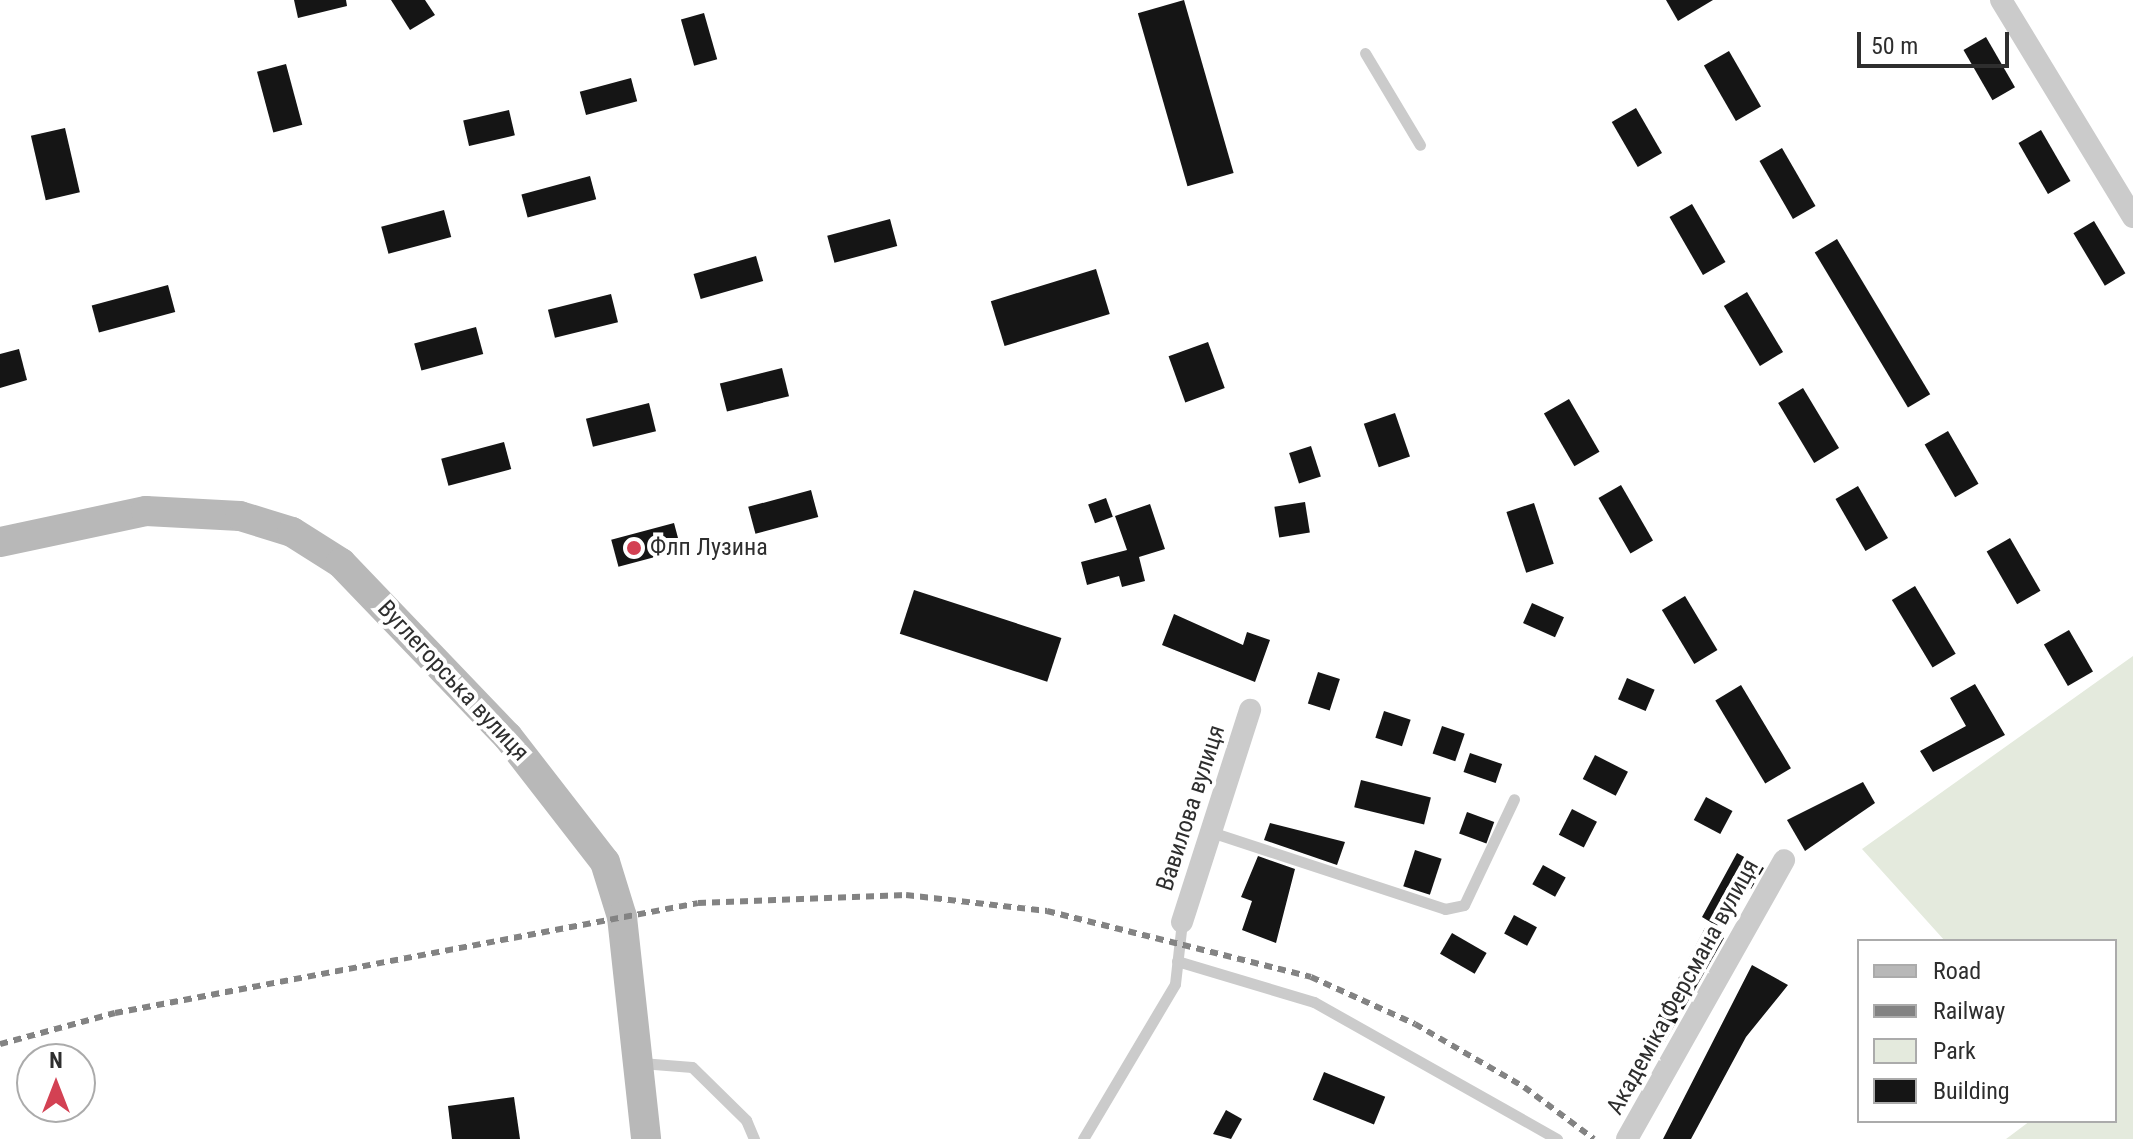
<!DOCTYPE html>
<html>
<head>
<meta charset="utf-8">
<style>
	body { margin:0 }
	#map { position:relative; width:2133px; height:1139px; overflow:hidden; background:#fff; font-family:"Roboto Condensed",sans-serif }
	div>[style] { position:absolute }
	.green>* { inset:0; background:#e4eadd }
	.building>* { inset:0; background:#151515; transform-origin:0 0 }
	.service>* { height:11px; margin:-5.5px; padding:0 5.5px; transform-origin:5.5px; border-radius:5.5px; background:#cbcbcb }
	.minor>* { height:22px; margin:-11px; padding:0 11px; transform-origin:11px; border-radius:11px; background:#cbcbcb }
	.secondary>* { height:30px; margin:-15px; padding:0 15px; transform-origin:15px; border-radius:15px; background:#b8b8b8 }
	.rail>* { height:6px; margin-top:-3px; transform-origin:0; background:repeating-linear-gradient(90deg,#838383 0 8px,transparent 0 14px) }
	.dots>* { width:22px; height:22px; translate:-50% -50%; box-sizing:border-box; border:4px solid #fff; border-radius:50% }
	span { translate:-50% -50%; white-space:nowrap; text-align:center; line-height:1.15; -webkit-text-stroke:8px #fff; paint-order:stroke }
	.poi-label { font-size:24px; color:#2e2e2e }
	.left { translate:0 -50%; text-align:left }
	.street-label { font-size:24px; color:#2e2e2e }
	.legend { position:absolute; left:1857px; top:939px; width:260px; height:184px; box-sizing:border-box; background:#fff; border:2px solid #ababab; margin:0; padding:10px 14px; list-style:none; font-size:24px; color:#2e2e2e }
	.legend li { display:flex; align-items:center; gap:16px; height:40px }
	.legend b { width:40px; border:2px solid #ababab }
	.north { position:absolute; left:16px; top:1043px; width:80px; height:80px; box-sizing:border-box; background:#fff; border:2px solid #ababab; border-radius:50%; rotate:0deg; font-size:22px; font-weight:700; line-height:32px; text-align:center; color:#2e2e2e }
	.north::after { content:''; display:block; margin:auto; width:28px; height:36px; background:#d34153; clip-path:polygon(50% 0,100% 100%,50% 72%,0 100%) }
	.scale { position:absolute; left:1857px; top:32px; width:152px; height:36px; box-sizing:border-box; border:4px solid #2e2e2e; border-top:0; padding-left:10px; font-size:24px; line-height:28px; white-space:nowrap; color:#2e2e2e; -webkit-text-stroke:6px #fff; paint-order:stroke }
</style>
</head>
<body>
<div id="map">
	<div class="green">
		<i style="clip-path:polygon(2133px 656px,2133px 1139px,2006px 1139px,2030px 1121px,2115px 1121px,2115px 941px,1945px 941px,1862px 849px)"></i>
	</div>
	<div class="building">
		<i style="clip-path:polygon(294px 0,346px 0,347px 6px,298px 18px)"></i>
		<i style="clip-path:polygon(391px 0,425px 0,435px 15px,410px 30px)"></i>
		<i style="left:1184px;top:0;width:180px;height:48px;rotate:74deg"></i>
		<i style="clip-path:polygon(1666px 0,1713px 0,1678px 21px)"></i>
		<i style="left:704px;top:13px;width:48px;height:24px;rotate:74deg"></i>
		<i style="left:1986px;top:37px;width:58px;height:26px;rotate:60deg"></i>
		<i style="left:1729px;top:51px;width:64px;height:29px;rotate:60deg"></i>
		<i style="left:286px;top:64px;width:63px;height:30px;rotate:75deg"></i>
		<i style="left:631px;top:78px;width:24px;height:53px;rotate:75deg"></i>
		<i style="left:1636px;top:108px;width:52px;height:28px;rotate:60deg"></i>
		<i style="left:509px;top:110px;width:26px;height:47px;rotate:77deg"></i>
		<i style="left:65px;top:128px;width:66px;height:35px;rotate:77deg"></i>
		<i style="left:2041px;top:130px;width:59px;height:26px;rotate:60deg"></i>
		<i style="left:1782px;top:148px;width:67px;height:26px;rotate:60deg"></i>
		<i style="left:590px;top:176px;width:24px;height:71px;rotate:75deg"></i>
		<i style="left:1692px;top:204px;width:67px;height:26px;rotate:60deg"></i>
		<i style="left:444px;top:210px;width:28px;height:65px;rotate:75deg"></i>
		<i style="left:890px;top:219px;width:28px;height:65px;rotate:75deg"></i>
		<i style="left:2094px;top:221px;width:61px;height:24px;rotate:59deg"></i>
		<i style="left:1837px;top:239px;width:181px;height:26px;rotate:59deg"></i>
		<i style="left:756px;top:256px;width:26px;height:65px;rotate:74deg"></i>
		<i style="left:1096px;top:269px;width:47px;height:110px;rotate:73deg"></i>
		<i style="left:168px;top:285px;width:28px;height:79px;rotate:75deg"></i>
		<i style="left:1747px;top:292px;width:70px;height:27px;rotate:59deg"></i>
		<i style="left:611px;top:294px;width:29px;height:65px;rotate:76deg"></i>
		<i style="left:476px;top:327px;width:28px;height:64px;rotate:75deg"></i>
		<i style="left:1208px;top:342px;width:49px;height:42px;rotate:70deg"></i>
		<i style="clip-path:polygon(19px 349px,27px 380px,0 388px,0 354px)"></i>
		<i style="left:782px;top:368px;width:29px;height:64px;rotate:76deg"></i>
		<i style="left:1803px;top:388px;width:70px;height:29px;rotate:59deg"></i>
		<i style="left:1569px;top:399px;width:61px;height:29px;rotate:60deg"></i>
		<i style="left:649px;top:403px;width:29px;height:65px;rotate:76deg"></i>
		<i style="left:1395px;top:413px;width:46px;height:33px;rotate:71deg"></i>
		<i style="left:1948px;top:431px;width:61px;height:27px;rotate:60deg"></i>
		<i style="left:504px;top:442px;width:28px;height:65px;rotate:75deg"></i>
		<i style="left:1311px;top:446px;width:32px;height:23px;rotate:72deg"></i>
		<i style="left:1621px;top:485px;width:64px;height:26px;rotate:60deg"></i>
		<i style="left:1858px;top:486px;width:60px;height:26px;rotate:60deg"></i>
		<i style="left:811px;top:490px;width:28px;height:65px;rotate:75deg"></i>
		<i style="left:1106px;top:498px;width:20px;height:19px;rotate:70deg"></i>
		<i style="left:1305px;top:502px;width:31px;height:31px;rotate:81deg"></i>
		<i style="left:1534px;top:503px;width:64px;height:29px;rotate:72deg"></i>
		<i style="clip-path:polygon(1150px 504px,1165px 549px,1139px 557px,1145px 581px,1122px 587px,1119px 576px,1087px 585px,1081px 562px,1127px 550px,1115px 516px)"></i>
		<i style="left:674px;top:523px;width:28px;height:65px;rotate:75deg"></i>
		<i style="left:2010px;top:538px;width:61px;height:27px;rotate:60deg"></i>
		<i style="left:1915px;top:586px;width:79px;height:27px;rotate:59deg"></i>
		<i style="left:914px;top:590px;width:155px;height:46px;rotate:18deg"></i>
		<i style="left:1685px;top:596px;width:63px;height:27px;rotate:59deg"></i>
		<i style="left:1532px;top:603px;width:35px;height:22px;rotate:24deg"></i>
		<i style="clip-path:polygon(1174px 614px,1243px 645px,1247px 632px,1270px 640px,1255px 682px,1162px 645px)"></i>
		<i style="left:2069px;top:630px;width:48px;height:29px;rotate:60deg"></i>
		<i style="left:1318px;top:672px;width:23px;height:33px;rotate:18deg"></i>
		<i style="left:1627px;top:678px;width:30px;height:23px;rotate:23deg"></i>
		<i style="clip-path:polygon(1975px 684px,2005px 735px,1933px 772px,1920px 751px,1966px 726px,1950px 698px)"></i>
		<i style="left:1741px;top:685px;width:97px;height:30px;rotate:59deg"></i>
		<i style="left:1384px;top:711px;width:28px;height:28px;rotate:18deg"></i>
		<i style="left:1442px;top:726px;width:24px;height:29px;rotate:19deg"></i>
		<i style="left:1470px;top:753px;width:34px;height:20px;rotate:19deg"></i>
		<i style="left:1595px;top:755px;width:37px;height:27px;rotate:27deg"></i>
		<i style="left:1361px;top:780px;width:72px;height:28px;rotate:14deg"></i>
		<i style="clip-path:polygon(1863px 782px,1875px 803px,1805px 851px,1787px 820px)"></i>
		<i style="left:1706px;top:797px;width:30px;height:26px;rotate:28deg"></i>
		<i style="left:1572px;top:809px;width:28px;height:29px;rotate:27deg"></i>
		<i style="left:1467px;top:812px;width:29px;height:23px;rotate:20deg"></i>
		<i style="clip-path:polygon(1270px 823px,1345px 842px,1337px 865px,1264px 840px)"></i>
		<i style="left:1415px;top:850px;width:28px;height:38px;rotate:18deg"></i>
		<i style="clip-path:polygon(1737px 853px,1764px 868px,1751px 889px,1741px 883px,1717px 926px,1702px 917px)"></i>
		<i style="clip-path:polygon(1258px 856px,1295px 869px,1276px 943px,1242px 930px,1252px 901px,1241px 897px)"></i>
		<i style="left:1543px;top:865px;width:26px;height:22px;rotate:29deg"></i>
		<i style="left:1514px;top:915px;width:26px;height:21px;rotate:28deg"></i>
		<i style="clip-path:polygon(1705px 928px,1724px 938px,1665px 1042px,1649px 1034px)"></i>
		<i style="left:1452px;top:933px;width:40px;height:24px;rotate:30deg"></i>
		<i style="clip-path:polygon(1752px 965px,1788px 985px,1746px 1037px,1691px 1139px,1663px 1139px)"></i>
		<i style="left:1324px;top:1072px;width:66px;height:30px;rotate:22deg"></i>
		<i style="clip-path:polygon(514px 1097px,520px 1139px,452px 1139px,448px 1106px)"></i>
		<i style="clip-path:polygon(1226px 1110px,1242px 1119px,1231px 1139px,1213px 1134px)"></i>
	</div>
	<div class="service">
		<i style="left:1365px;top:53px;width:107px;rotate:59.1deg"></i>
		<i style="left:1211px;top:832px;width:246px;rotate:18.2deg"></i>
		<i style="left:1445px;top:909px;width:19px;rotate:-12deg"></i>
		<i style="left:1464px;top:905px;width:117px;rotate:-64.7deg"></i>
		<i style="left:1177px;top:961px;width:143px;rotate:16.7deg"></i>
		<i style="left:1314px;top:1002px;width:279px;rotate:29.4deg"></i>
		<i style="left:641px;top:1063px;width:51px;rotate:4.5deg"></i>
		<i style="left:692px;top:1067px;width:76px;rotate:44.5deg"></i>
		<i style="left:746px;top:1120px;width:21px;rotate:67deg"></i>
		<i style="left:1083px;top:1139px;width:180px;rotate:-59.3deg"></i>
		<i style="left:1175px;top:984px;width:62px;rotate:-83.6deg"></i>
	</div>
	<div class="minor">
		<i style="left:2001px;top:0;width:254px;rotate:58.7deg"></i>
		<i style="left:1182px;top:922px;width:223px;rotate:-72.2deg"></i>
		<i style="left:1627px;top:1139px;width:320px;rotate:-60.6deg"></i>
	</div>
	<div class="secondary">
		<i style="left:0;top:542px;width:149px;rotate:-12deg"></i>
		<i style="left:146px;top:511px;width:94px;rotate:3deg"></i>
		<i style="left:240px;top:516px;width:54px;rotate:17.1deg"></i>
		<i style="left:292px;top:532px;width:58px;rotate:32.3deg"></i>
		<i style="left:341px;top:563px;width:241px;rotate:46.2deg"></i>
		<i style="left:508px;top:737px;width:158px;rotate:52.2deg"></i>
		<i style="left:605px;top:862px;width:58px;rotate:72.8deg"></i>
		<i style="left:622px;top:917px;width:223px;rotate:83.8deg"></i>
	</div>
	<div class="rail">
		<i style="left:0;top:1044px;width:119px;rotate:-15.1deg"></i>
		<i style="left:115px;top:1013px;width:593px;rotate:-10.68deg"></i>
		<i style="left:698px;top:903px;width:208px;rotate:-2.2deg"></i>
		<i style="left:906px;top:895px;width:142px;rotate:6.5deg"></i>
		<i style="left:1047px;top:911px;width:272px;rotate:14deg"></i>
		<i style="left:1311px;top:977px;width:114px;rotate:24.3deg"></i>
		<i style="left:1415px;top:1024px;width:126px;rotate:30deg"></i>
		<i style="left:1524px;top:1087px;width:87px;rotate:36.6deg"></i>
	</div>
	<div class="dots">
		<i style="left:634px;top:548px;background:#d34153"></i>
	</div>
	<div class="poi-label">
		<span class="left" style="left:650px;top:548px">Флп Лузина</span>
	</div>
	<div class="street-label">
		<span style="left:453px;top:681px;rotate:47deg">Вуглегорська вулиця</span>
		<span style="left:1191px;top:808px;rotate:-72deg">Вавилова вулиця</span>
		<span style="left:1683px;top:987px;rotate:-61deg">Академіка Ферсмана вулиця</span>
	</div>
	<ul class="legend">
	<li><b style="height:10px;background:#b8b8b8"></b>Road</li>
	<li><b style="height:10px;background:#838383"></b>Railway</li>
	<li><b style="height:22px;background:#e4eadd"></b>Park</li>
	<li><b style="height:22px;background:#151515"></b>Building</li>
	</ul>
	<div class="north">N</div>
	<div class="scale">50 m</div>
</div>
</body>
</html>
